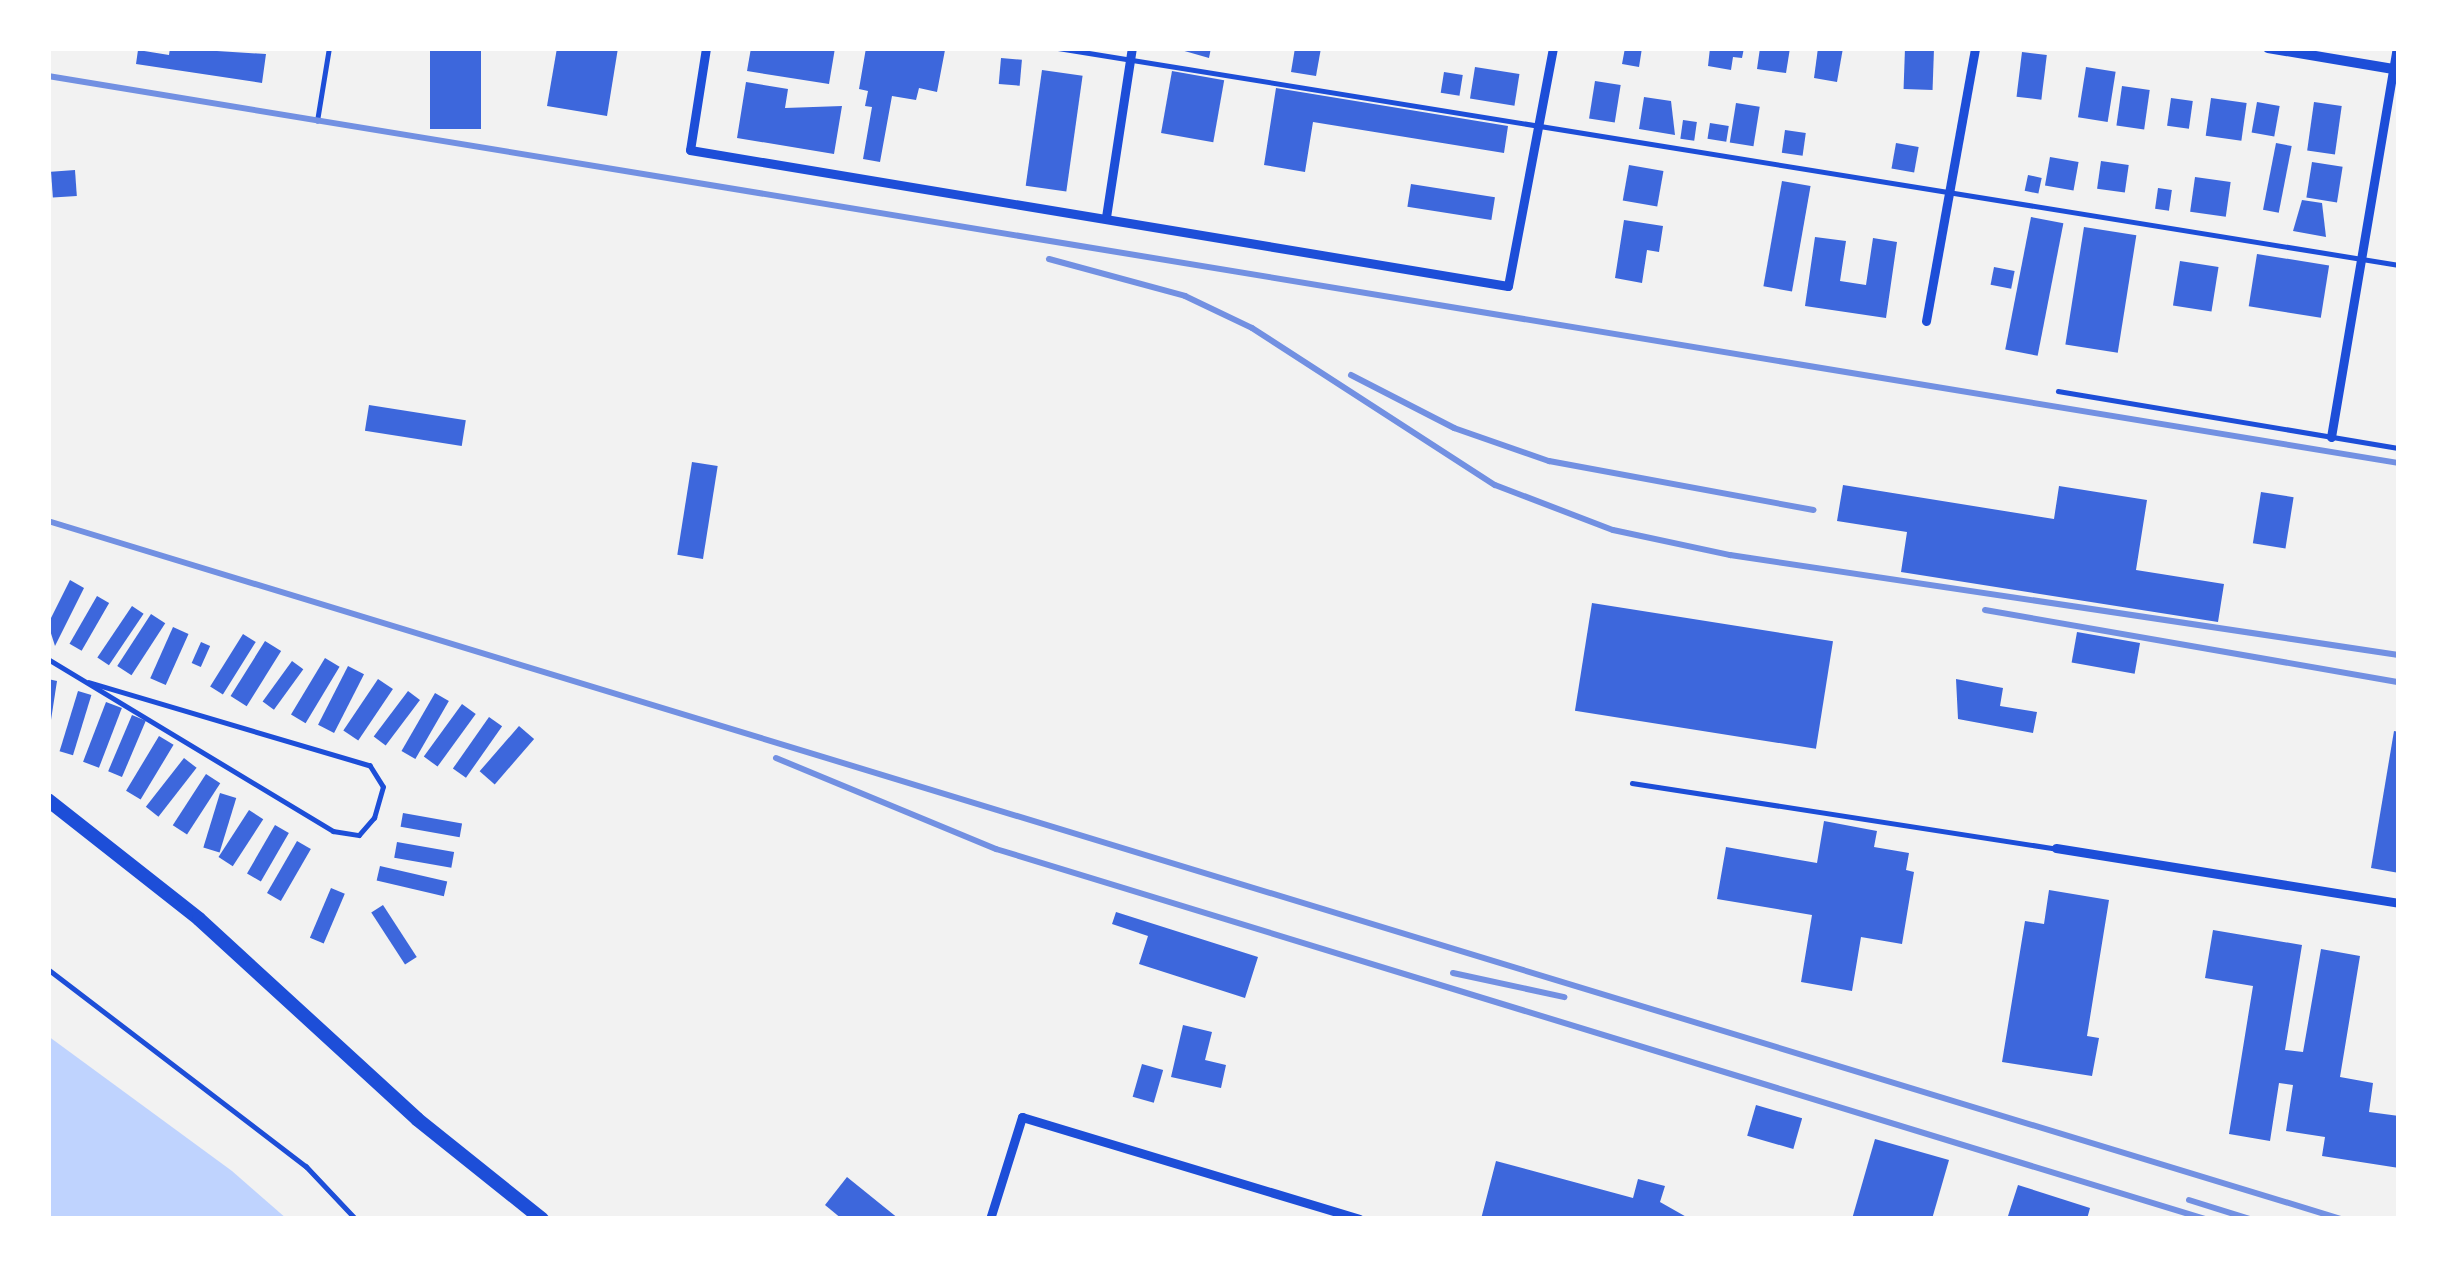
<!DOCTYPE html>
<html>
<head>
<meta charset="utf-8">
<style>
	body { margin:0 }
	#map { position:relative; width:2447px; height:1267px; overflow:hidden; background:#f2f2f2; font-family:"Zilla Slab",serif }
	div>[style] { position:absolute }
	.water>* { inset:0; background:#bfd3fe }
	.building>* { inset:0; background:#3d67dc; transform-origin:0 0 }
	.path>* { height:4.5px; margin:-2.25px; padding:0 2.25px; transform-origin:2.25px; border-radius:2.25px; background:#1d4ed8 }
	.service>* { height:4.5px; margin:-2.25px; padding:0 2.25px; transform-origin:2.25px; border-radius:2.25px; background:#1d4ed8 }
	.minor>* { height:9px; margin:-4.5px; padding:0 4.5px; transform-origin:4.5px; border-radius:4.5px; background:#1d4ed8 }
	.tertiary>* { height:10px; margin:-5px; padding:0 5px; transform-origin:5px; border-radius:5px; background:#1d4ed8 }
	.primary>* { height:14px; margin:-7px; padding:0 7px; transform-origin:7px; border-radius:7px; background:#1d4ed8 }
	.rail>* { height:6px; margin:-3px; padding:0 3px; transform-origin:3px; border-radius:3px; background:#7290e2 }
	span { translate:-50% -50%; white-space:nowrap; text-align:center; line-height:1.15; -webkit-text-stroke:9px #fff; paint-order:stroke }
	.frame { position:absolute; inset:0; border:51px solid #fff; pointer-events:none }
</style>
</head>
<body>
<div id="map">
	<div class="water">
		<i style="clip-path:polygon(48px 1036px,232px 1171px,287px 1219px,48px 1219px)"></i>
	</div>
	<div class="building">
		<i style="clip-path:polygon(170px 48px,266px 54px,262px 83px,136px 64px,138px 50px,169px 55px)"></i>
		<i style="left:430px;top:48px;width:51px;height:81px"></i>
		<i style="clip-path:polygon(557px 48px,618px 48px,607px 116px,547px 106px)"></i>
		<i style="clip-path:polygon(751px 48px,835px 48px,829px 84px,747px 71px)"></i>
		<i style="clip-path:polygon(866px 48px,945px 50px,937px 92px,919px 88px,916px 100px,892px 96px,880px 162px,863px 159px,872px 107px,865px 106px,868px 91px,859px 89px)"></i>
		<i style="clip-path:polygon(1174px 48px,1211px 48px,1209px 58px)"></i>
		<i style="clip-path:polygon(1295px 48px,1321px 48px,1316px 76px,1291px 72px)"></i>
		<i style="clip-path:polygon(1625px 48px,1642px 48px,1639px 67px,1622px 64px)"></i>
		<i style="clip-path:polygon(1710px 48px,1744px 48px,1742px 58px,1733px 57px,1731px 70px,1708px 66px)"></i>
		<i style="clip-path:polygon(1760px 48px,1790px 48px,1786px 73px,1757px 69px)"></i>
		<i style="clip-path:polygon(1818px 48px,1843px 48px,1837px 82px,1814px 78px)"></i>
		<i style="left:1905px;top:48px;width:29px;height:41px;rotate:2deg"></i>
		<i style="left:2022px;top:52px;width:25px;height:45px;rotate:7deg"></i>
		<i style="left:1001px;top:58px;width:21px;height:26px;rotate:5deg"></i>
		<i style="left:1475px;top:67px;width:45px;height:32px;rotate:9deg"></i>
		<i style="left:2086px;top:67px;width:30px;height:51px;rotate:9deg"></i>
		<i style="left:1042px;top:70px;width:41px;height:117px;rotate:8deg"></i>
		<i style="left:1172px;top:71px;width:53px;height:63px;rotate:10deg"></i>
		<i style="left:1444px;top:72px;width:19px;height:21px;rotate:9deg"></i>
		<i style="left:1595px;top:81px;width:26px;height:38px;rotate:9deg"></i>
		<i style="clip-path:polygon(746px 82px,788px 89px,785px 108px,842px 106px,834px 154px,737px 138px)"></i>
		<i style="left:2122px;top:86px;width:28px;height:40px;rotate:8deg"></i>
		<i style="clip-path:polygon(1276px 88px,1508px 126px,1504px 153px,1313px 122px,1305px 172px,1264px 165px)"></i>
		<i style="clip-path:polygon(1644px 97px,1671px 101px,1675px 135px,1639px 129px)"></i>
		<i style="left:2171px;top:98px;width:22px;height:28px;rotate:8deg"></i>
		<i style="left:2211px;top:98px;width:36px;height:38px;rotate:8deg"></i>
		<i style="left:2257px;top:102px;width:23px;height:31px;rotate:10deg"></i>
		<i style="left:2314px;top:102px;width:28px;height:49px;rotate:8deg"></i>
		<i style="left:1736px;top:103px;width:24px;height:40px;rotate:9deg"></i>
		<i style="left:1683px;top:120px;width:14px;height:19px;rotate:8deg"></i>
		<i style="left:1710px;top:123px;width:19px;height:16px;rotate:9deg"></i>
		<i style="left:1785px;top:130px;width:21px;height:23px;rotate:8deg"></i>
		<i style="left:1896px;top:143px;width:23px;height:26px;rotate:10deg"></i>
		<i style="left:2276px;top:143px;width:16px;height:68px;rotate:11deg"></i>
		<i style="left:2050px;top:157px;width:29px;height:29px;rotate:10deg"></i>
		<i style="left:2101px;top:161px;width:28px;height:28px;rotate:8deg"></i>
		<i style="left:2312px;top:162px;width:31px;height:36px;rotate:9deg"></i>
		<i style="left:1629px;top:165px;width:35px;height:36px;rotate:10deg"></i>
		<i style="left:75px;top:170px;width:26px;height:24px;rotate:86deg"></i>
		<i style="left:2028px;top:175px;width:14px;height:16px;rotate:12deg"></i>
		<i style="left:2195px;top:177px;width:36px;height:35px;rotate:8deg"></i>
		<i style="left:1782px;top:181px;width:29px;height:107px;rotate:10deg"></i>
		<i style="left:1411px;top:184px;width:85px;height:23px;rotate:9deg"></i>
		<i style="left:2158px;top:188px;width:14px;height:21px;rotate:8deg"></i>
		<i style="clip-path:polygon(2302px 200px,2322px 203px,2326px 237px,2293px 231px)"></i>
		<i style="left:2031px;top:217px;width:33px;height:135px;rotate:11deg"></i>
		<i style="clip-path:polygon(1624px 220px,1663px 226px,1659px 252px,1647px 250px,1642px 283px,1615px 278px)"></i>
		<i style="left:2084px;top:227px;width:53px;height:119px;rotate:9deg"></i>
		<i style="clip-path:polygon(1815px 237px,1846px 241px,1840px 281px,1866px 285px,1873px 238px,1897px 242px,1886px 318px,1805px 306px)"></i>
		<i style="left:2257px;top:254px;width:73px;height:53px;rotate:9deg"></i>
		<i style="left:2180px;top:261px;width:39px;height:45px;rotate:9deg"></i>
		<i style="left:1994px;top:267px;width:21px;height:18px;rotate:11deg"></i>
		<i style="left:369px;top:405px;width:98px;height:26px;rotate:9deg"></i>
		<i style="left:692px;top:462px;width:26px;height:94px;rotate:9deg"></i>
		<i style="clip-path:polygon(1843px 485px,2054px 519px,2059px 486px,2147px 500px,2136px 570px,2224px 584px,2218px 622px,1901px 572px,1907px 532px,1837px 521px)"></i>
		<i style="left:2261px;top:492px;width:33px;height:52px;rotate:9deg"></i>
		<i style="clip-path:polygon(70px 580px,84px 588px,55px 646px,48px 624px)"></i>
		<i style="left:97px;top:596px;width:14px;height:55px;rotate:30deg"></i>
		<i style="left:1592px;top:603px;width:244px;height:109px;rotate:9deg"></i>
		<i style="left:132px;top:606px;width:14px;height:62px;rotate:34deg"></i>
		<i style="left:151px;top:614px;width:17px;height:62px;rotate:33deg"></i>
		<i style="left:173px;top:627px;width:17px;height:56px;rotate:24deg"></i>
		<i style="left:2077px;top:632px;width:64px;height:31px;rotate:10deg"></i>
		<i style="left:243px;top:634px;width:15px;height:62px;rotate:32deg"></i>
		<i style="left:265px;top:641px;width:19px;height:65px;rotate:32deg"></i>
		<i style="left:201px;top:642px;width:10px;height:23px;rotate:24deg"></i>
		<i style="left:325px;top:658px;width:17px;height:66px;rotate:31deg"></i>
		<i style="left:292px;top:661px;width:14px;height:50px;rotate:36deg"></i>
		<i style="left:348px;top:666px;width:18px;height:66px;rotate:27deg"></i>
		<i style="clip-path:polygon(48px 679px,57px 681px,51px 720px,48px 719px)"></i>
		<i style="left:378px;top:679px;width:18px;height:62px;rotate:34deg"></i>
		<i style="clip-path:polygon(1956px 679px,2003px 688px,2000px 706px,2037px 712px,2033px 733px,1958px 719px)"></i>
		<i style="left:78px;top:691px;width:14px;height:63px;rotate:17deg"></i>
		<i style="left:408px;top:691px;width:15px;height:57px;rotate:37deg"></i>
		<i style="left:435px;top:693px;width:16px;height:67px;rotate:30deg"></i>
		<i style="left:106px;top:702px;width:17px;height:64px;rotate:21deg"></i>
		<i style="left:462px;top:704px;width:17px;height:65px;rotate:36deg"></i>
		<i style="left:132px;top:715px;width:15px;height:61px;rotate:23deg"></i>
		<i style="left:489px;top:717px;width:16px;height:63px;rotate:35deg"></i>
		<i style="left:519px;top:726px;width:20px;height:60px;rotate:41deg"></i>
		<i style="clip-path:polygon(2394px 731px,2399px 732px,2399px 873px,2371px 868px)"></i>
		<i style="left:159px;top:736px;width:17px;height:64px;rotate:31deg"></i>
		<i style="left:184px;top:758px;width:16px;height:62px;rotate:38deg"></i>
		<i style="left:206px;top:774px;width:17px;height:61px;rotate:33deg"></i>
		<i style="left:220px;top:793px;width:17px;height:57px;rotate:17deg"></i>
		<i style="left:249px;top:810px;width:17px;height:56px;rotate:33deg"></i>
		<i style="left:403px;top:813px;width:60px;height:14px;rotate:10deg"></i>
		<i style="clip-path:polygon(1824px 821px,1877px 831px,1874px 847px,1909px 853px,1906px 870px,1914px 872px,1902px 944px,1861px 937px,1852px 991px,1801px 982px,1812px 915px,1717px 899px,1726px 847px,1817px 863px)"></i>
		<i style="left:275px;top:825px;width:16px;height:56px;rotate:30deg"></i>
		<i style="left:297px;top:841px;width:16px;height:60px;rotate:30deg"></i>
		<i style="left:397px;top:842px;width:58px;height:16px;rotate:10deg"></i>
		<i style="left:380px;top:866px;width:69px;height:15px;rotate:13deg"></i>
		<i style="left:331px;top:888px;width:15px;height:54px;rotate:23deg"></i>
		<i style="clip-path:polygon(2049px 890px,2109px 900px,2087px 1036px,2099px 1038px,2092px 1076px,2002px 1062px,2025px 921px,2044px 924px)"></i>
		<i style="left:383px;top:905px;width:62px;height:14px;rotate:57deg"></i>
		<i style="clip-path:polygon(1116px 912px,1258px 957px,1245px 998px,1139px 964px,1148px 936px,1112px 924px)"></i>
		<i style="clip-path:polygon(2213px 930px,2302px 945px,2285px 1050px,2303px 1052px,2321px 949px,2360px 956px,2340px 1077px,2373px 1083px,2369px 1112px,2399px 1116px,2399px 1168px,2322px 1156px,2325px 1137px,2286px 1131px,2293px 1085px,2279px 1083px,2270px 1141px,2229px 1134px,2253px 986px,2205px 978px)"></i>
		<i style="clip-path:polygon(1183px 1025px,1212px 1032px,1205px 1060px,1226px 1065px,1221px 1088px,1171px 1077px)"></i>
		<i style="left:1142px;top:1064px;width:22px;height:34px;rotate:16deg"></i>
		<i style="left:1756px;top:1105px;width:48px;height:32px;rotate:16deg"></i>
		<i style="clip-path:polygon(1875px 1139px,1949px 1160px,1932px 1219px,1852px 1219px)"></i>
		<i style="clip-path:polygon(1496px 1161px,1633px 1198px,1638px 1179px,1665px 1186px,1660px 1202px,1690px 1219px,1481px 1219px)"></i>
		<i style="clip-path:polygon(847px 1177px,899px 1219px,842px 1219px,825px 1205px)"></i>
		<i style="clip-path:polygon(2018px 1185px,2090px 1208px,2087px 1219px,2007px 1219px)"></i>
	</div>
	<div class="path">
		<i style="left:48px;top:969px;width:325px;rotate:37.4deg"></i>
		<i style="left:306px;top:1166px;width:73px;rotate:46.7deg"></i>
	</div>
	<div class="service">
		<i style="left:1058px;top:48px;width:1358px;rotate:9.19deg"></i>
		<i style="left:317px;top:121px;width:74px;rotate:-80.7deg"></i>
		<i style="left:2058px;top:391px;width:346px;rotate:9.5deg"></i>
		<i style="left:48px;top:659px;width:333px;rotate:31.1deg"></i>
		<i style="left:333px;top:831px;width:26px;rotate:9deg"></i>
		<i style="left:359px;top:835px;width:23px;rotate:-49deg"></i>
		<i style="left:374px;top:818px;width:32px;rotate:-74deg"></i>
		<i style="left:383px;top:787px;width:25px;rotate:-122deg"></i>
		<i style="left:370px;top:766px;width:293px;rotate:-163.5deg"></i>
		<i style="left:1632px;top:783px;width:426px;rotate:8.8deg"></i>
	</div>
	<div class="minor">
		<i style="left:706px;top:48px;width:103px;rotate:98.9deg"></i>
		<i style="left:690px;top:150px;width:829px;rotate:9.44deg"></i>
		<i style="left:1508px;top:286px;width:242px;rotate:-79.3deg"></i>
		<i style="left:1106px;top:217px;width:171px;rotate:-81.3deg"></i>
		<i style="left:1926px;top:321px;width:277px;rotate:-79.8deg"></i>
		<i style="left:2331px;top:437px;width:395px;rotate:-80.4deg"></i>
		<i style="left:2056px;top:848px;width:347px;rotate:9.1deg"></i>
		<i style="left:990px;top:1219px;width:107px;rotate:-72.6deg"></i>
		<i style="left:1022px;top:1117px;width:352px;rotate:16.8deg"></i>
	</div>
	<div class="tertiary">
		<i style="left:2268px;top:48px;width:133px;rotate:9.5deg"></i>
	</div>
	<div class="primary">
		<i style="left:48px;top:800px;width:192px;rotate:38.2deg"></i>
		<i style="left:199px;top:919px;width:296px;rotate:42.5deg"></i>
		<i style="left:417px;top:1119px;width:160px;rotate:38.7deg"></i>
	</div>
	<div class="rail">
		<i style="left:48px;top:76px;width:2383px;rotate:9.35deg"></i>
		<i style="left:1049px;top:259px;width:141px;rotate:15.2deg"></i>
		<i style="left:1185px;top:296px;width:74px;rotate:25.5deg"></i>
		<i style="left:1252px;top:328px;width:289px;rotate:32.9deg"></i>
		<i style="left:1495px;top:485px;width:126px;rotate:20.9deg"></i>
		<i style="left:1613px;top:530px;width:120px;rotate:12.1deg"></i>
		<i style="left:1730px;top:555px;width:676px;rotate:8.5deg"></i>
		<i style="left:1351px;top:375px;width:116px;rotate:27.2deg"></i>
		<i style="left:1454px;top:428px;width:101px;rotate:19.2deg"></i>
		<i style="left:1549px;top:461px;width:269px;rotate:10.5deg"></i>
		<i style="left:48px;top:521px;width:2397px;rotate:16.93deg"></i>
		<i style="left:1985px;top:610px;width:420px;rotate:9.9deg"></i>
		<i style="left:776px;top:758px;width:238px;rotate:22.5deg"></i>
		<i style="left:996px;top:849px;width:1264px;rotate:17.02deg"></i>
		<i style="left:1453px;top:973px;width:114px;rotate:12.2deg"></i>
		<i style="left:2189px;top:1200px;width:64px;rotate:17.3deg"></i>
	</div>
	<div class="frame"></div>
</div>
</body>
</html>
